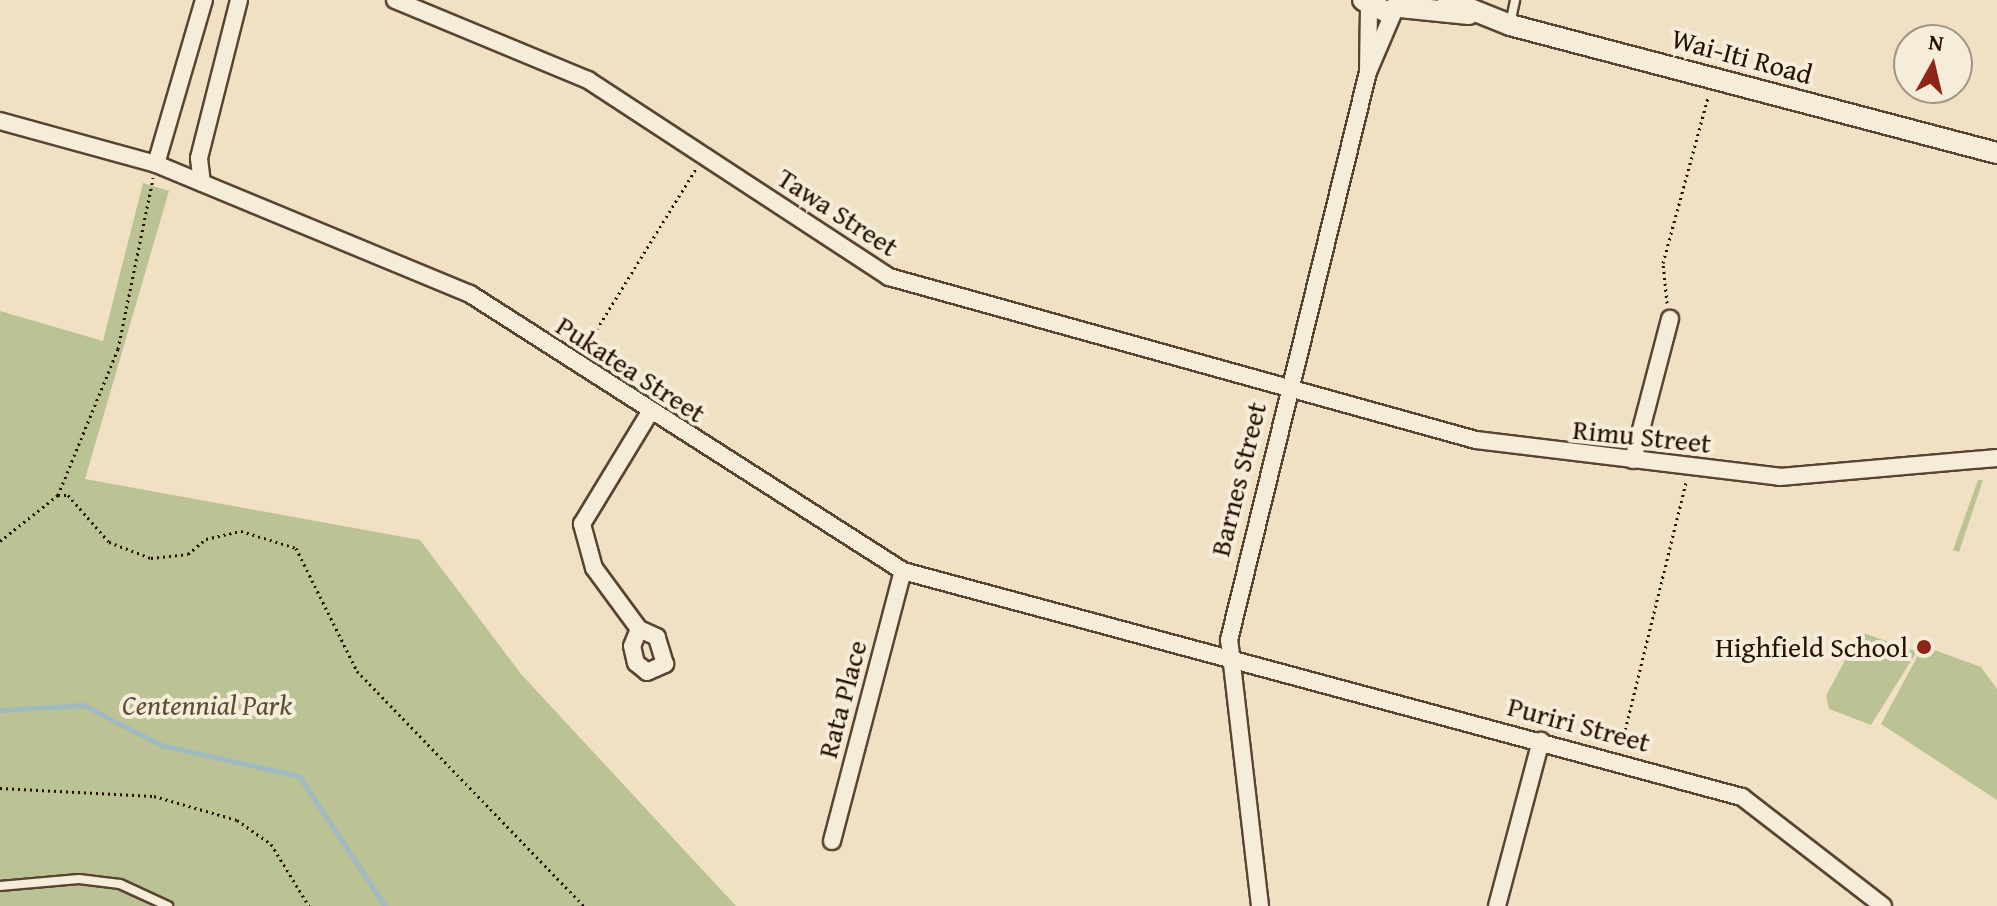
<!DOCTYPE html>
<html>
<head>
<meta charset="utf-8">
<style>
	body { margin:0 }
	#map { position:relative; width:1997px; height:906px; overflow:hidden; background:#f0e1c5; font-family:"Gentium Book Plus",serif }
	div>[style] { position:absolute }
	.green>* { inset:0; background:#bbc294 }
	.stream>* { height:5px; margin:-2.5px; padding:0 2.5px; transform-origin:2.5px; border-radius:2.5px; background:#a0bbc0 }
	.path>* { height:3px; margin-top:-1.5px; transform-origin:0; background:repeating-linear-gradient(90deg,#271000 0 2px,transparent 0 6px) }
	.roads { filter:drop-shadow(2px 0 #594431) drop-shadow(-2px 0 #594431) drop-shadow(0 2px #594431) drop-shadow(0 -2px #594431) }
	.service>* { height:8px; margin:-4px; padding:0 4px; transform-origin:4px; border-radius:4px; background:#f5ecd9 }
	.minor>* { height:16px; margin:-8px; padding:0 8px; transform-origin:8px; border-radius:8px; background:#f5ecd9 }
	.tertiary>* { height:20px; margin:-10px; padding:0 10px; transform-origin:10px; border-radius:10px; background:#f5ecd9 }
	.dots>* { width:22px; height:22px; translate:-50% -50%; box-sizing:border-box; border:4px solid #f5ecd9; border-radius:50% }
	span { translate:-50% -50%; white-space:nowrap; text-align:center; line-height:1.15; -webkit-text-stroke:8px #f5ecd9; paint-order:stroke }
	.street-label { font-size:28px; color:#271000 }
	.poi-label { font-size:28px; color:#271000 }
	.right { translate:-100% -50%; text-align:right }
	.park-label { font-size:28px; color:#5b4e34; font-style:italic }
	.north { position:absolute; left:1893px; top:24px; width:80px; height:80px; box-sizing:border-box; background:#f5ecd9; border:2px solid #a39482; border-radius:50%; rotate:8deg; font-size:22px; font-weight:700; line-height:32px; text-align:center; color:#271000 }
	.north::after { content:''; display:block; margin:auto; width:28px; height:36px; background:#8f2418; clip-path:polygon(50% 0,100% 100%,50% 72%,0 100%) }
</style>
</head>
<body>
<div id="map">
	<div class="green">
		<i style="clip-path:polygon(143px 183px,169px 191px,85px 479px,420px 540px,521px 674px,736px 906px,0 906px,0 311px,103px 341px)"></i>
		<i style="clip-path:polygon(1978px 480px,1983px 480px,1959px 552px,1953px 550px)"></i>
		<i style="clip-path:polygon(1860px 632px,1912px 650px,1921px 645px,1871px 725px,1829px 709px,1826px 696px)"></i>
		<i style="clip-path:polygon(1923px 646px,1981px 667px,1997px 689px,1997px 800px,1881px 724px)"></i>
	</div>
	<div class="stream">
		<i style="left:0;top:710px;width:83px;rotate:-3.4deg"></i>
		<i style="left:83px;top:705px;width:88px;rotate:27.1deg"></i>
		<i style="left:161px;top:745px;width:141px;rotate:12.7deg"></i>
		<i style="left:299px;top:776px;width:156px;rotate:56.5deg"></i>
	</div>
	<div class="path">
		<i style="left:1667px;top:303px;width:40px;rotate:-95.7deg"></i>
		<i style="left:1663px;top:263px;width:172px;rotate:-74.8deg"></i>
		<i style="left:584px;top:350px;width:213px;rotate:-58.3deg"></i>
		<i style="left:58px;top:495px;width:158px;rotate:-67.7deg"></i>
		<i style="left:118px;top:349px;width:175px;rotate:-78.4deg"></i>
		<i style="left:0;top:541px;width:74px;rotate:-38.4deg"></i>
		<i style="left:58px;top:495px;width:10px"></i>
		<i style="left:68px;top:495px;width:62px;rotate:48.9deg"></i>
		<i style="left:109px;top:542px;width:45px;rotate:20.9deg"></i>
		<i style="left:151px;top:558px;width:37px;rotate:-6deg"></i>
		<i style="left:188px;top:554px;width:23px;rotate:-40deg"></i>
		<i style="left:206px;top:539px;width:36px;rotate:-13deg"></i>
		<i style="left:241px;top:531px;width:58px;rotate:17.2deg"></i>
		<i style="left:296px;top:548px;width:137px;rotate:63.6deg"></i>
		<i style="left:357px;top:671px;width:327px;rotate:46deg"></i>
		<i style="left:1621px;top:747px;width:272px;rotate:-76.2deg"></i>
		<i style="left:0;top:788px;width:154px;rotate:3deg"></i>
		<i style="left:154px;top:796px;width:86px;rotate:16.1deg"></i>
		<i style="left:237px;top:820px;width:42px;rotate:35.2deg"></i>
		<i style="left:271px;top:844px;width:73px;rotate:58.5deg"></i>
	</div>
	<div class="roads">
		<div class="service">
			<i style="left:1510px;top:24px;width:25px;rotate:-78deg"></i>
			<i style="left:0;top:886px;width:79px;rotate:-5.1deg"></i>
			<i style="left:79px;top:879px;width:41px;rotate:7deg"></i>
			<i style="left:120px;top:884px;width:53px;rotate:24.6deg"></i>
		</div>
		<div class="minor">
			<i style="left:395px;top:0;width:209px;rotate:22.5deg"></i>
			<i style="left:588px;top:80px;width:360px;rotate:33.2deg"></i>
			<i style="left:889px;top:277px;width:609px;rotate:15.52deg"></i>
			<i style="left:1476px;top:440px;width:306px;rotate:6.9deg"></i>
			<i style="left:1780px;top:477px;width:218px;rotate:-5deg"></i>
			<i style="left:1369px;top:8px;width:64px;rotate:90.9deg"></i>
			<i style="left:1368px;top:72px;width:66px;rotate:-66.9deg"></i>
			<i style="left:0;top:121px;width:162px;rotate:15.4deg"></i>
			<i style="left:156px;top:164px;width:340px;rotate:22.5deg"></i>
			<i style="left:470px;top:294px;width:514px;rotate:32.61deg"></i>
			<i style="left:903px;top:571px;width:869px;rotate:15.08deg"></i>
			<i style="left:1742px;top:797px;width:178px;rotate:37.7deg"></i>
			<i style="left:156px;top:164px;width:171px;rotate:-73.7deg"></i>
			<i style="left:202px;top:183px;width:25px;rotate:-97deg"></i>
			<i style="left:199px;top:158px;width:163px;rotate:-75.8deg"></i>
			<i style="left:1633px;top:460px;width:146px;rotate:-75.3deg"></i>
			<i style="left:639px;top:629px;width:18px;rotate:112deg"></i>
			<i style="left:632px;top:646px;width:17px;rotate:77deg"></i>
			<i style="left:636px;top:663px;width:14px;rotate:39deg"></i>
			<i style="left:647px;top:672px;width:20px;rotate:-24deg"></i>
			<i style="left:665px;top:664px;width:28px;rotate:-107deg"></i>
			<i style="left:657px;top:637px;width:20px;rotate:-156deg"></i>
			<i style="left:639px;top:629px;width:76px;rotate:-126.4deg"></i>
			<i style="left:594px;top:568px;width:46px;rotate:-105.3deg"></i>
			<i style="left:582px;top:524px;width:129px;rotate:-58.7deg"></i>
			<i style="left:832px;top:841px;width:279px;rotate:-75.3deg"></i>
			<i style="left:1260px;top:906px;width:268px;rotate:-96.6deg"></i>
			<i style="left:1229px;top:640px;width:585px;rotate:-76.25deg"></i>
			<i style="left:1497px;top:906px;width:171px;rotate:-75.1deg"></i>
		</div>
		<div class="tertiary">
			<i style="left:1363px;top:0;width:28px;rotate:27deg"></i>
			<i style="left:1388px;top:13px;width:22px;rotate:-36deg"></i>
			<i style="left:1448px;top:0;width:67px;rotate:22deg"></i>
			<i style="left:1510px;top:25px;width:504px;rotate:14.73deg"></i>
			<i style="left:1400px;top:7px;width:69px;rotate:5.8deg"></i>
		</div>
	</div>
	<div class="dots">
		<i style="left:1924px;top:647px;background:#8f2418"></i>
	</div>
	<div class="street-label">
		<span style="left:1742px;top:56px;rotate:15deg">Wai-Iti Road</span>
		<span style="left:838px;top:212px;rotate:33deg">Tawa Street</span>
		<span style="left:631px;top:369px;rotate:33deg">Pukatea Street</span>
		<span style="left:1642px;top:436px;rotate:6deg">Rimu Street</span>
		<span style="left:1238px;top:479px;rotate:-76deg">Barnes Street</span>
		<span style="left:842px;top:699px;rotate:-75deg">Rata Place</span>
		<span style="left:1579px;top:724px;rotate:15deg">Puriri Street</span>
	</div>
	<div class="poi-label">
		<span class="right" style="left:1908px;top:647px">Highfield School</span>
	</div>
	<div class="park-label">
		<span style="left:207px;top:705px">Centennial Park</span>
	</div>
	<div class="north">N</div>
</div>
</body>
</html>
